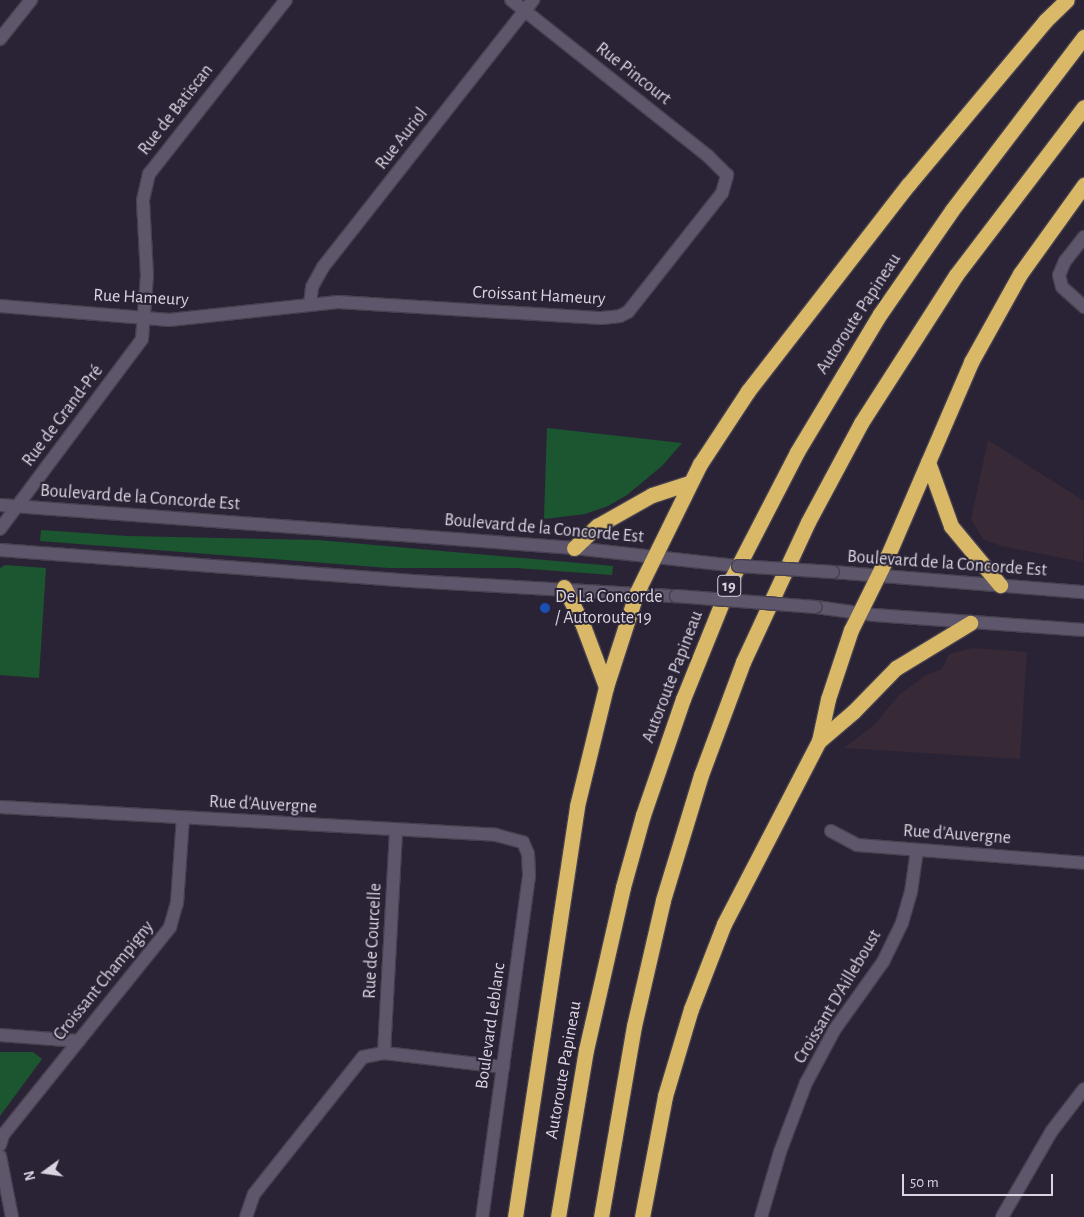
<!DOCTYPE html>
<html>
<head>
<meta charset="utf-8">
<style>
	body { margin:0 }
	#map { position:relative; width:1084px; height:1217px; overflow:hidden; background:#2a2335; font-family:"Alegreya Sans",sans-serif }
	div>[style] { position:absolute }
	.commercial>* { inset:0; background:#372936 }
	.green>* { inset:0; background:#1c5630 }
	.roads { filter:drop-shadow(1px 0 #46404f) drop-shadow(-1px 0 #46404f) drop-shadow(0 1px #46404f) drop-shadow(0 -1px #46404f) }
	.minor>* { height:12px; margin:-6px; padding:0 6px; transform-origin:6px; border-radius:6px; background:#5e576b }
	.highway>* { height:15px; margin:-7.5px; padding:0 7.5px; transform-origin:7.5px; border-radius:7.5px; background:#d9b967 }
	.bridges { filter:drop-shadow(1px 0 #46404f) drop-shadow(-1px 0 #46404f) drop-shadow(0 1px #46404f) drop-shadow(0 -1px #46404f) }
	.minor-bridge>* { height:12px; margin:-6px; padding:0 6px; transform-origin:6px; border-radius:6px; background:#5e576b }
	.dots>* { width:14px; height:14px; translate:-50% -50%; box-sizing:border-box; border:2px solid #2a2335; border-radius:50% }
	span { translate:-50% -50%; white-space:nowrap; text-align:center; line-height:1.15; -webkit-text-stroke:4px #2a2335; paint-order:stroke }
	.shield-label span { padding:1px 4px; background:#2a2335; border:1px solid; border-radius:4px; -webkit-text-stroke-width:0 }
	.shield-label { font-size:16px; color:#d9d4e0; font-weight:700 }
	.street-label { font-size:18px; color:#d9d4e0 }
	.poi-label { font-size:18px; color:#d9d4e0 }
	.left { translate:0 -50%; text-align:left }
	.north { position:absolute; left:20px; top:1147px; width:50px; height:50px; -webkit-text-stroke:4px #2a2335; paint-order:stroke; rotate:256deg; font-size:14px; font-weight:700; line-height:20px; text-align:center; color:#d9d4e0 }
	.north::after { content:''; display:block; margin:auto; width:18px; height:22px; background:#d9d4e0; clip-path:polygon(50% 0,100% 100%,50% 72%,0 100%) }
	.scale { position:absolute; left:902px; top:1174px; width:151px; height:22px; box-sizing:border-box; border:2px solid #d9d4e0; border-top:0; padding-left:6px; font-size:15px; line-height:18px; white-space:nowrap; color:#d9d4e0; -webkit-text-stroke:4px #2a2335; paint-order:stroke }
</style>
</head>
<body>
<div id="map">
	<div class="commercial">
		<i style="clip-path:polygon(988px 440px,1084px 501px,1083px 562px,1001px 546px,983px 539px,971px 519px)"></i>
		<i style="clip-path:polygon(973px 648px,1027px 652px,1020px 759px,844px 748px,874px 725px,899px 695px,926px 675px,942px 669px,949px 654px)"></i>
	</div>
	<div class="green">
		<i style="clip-path:polygon(547px 428px,682px 443px,662px 466px,627px 495px,608px 506px,585px 514px,544px 519px)"></i>
		<i style="clip-path:polygon(41px 530px,127px 536px,318px 540px,613px 566px,612px 575px,516px 568px,389px 568px,40px 541px)"></i>
		<i style="clip-path:polygon(5px 565px,46px 568px,39px 678px,0 675px,0 568px)"></i>
		<i style="clip-path:polygon(0 1052px,33px 1052px,42px 1059px,0 1116px)"></i>
	</div>
	<div class="roads">
		<div class="minor">
			<i style="left:0;top:39px;width:50px;rotate:-51.5deg"></i>
			<i style="left:1084px;top:237px;width:31px;rotate:128deg"></i>
			<i style="left:1065px;top:261px;width:15px;rotate:113deg"></i>
			<i style="left:1059px;top:275px;width:12px;rotate:76deg"></i>
			<i style="left:1062px;top:287px;width:30px;rotate:42deg"></i>
			<i style="left:310px;top:304px;width:17px;rotate:-83deg"></i>
			<i style="left:312px;top:287px;width:23px;rotate:-61deg"></i>
			<i style="left:323px;top:267px;width:340px;rotate:-51.8deg"></i>
			<i style="left:0;top:306px;width:170px;rotate:4.7deg"></i>
			<i style="left:169px;top:320px;width:170px;rotate:-6.1deg"></i>
			<i style="left:338px;top:302px;width:264px;rotate:3.5deg"></i>
			<i style="left:602px;top:318px;width:18px;rotate:-6deg"></i>
			<i style="left:620px;top:316px;width:9px;rotate:-27deg"></i>
			<i style="left:628px;top:312px;width:152px;rotate:-51.7deg"></i>
			<i style="left:722px;top:193px;width:19px;rotate:-74deg"></i>
			<i style="left:727px;top:175px;width:27px;rotate:-135deg"></i>
			<i style="left:708px;top:156px;width:251px;rotate:-141.6deg"></i>
			<i style="left:0;top:505px;width:576px;rotate:4.28deg"></i>
			<i style="left:574px;top:548px;width:165px;rotate:6.3deg"></i>
			<i style="left:0;top:529px;width:237px;rotate:-53.2deg"></i>
			<i style="left:142px;top:339px;width:64px;rotate:-85.5deg"></i>
			<i style="left:147px;top:275px;width:75px;rotate:-93.1deg"></i>
			<i style="left:143px;top:200px;width:27px;rotate:-77deg"></i>
			<i style="left:149px;top:174px;width:221px;rotate:-51.8deg"></i>
			<i style="left:0;top:550px;width:413px;rotate:4.3deg"></i>
			<i style="left:412px;top:581px;width:264px;rotate:3.3deg"></i>
			<i style="left:833px;top:572px;width:252px;rotate:4.6deg"></i>
			<i style="left:816px;top:607px;width:59px;rotate:7.9deg"></i>
			<i style="left:874px;top:615px;width:211px;rotate:4.1deg"></i>
			<i style="left:0;top:807px;width:497px;rotate:3.2deg"></i>
			<i style="left:496px;top:835px;width:28px;rotate:15deg"></i>
			<i style="left:523px;top:842px;width:13px;rotate:67deg"></i>
			<i style="left:528px;top:854px;width:22px;rotate:87deg"></i>
			<i style="left:529px;top:876px;width:344px;rotate:97.8deg"></i>
			<i style="left:831px;top:831px;width:30px;rotate:28deg"></i>
			<i style="left:857px;top:845px;width:228px;rotate:4.5deg"></i>
			<i style="left:0;top:1035px;width:79px;rotate:4.3deg"></i>
			<i style="left:384px;top:1053px;width:223px;rotate:-86.9deg"></i>
			<i style="left:0;top:1145px;width:10px;rotate:-73deg"></i>
			<i style="left:3px;top:1135px;width:267px;rotate:-51.2deg"></i>
			<i style="left:170px;top:927px;width:25px;rotate:-74deg"></i>
			<i style="left:177px;top:903px;width:85px;rotate:-86deg"></i>
			<i style="left:0;top:1156px;width:62px;rotate:78.9deg"></i>
			<i style="left:246px;top:1217px;width:24px;rotate:-71deg"></i>
			<i style="left:254px;top:1194px;width:175px;rotate:-51.5deg"></i>
			<i style="left:363px;top:1057px;width:21px;rotate:-11deg"></i>
			<i style="left:384px;top:1053px;width:120px;rotate:6.7deg"></i>
			<i style="left:761px;top:1217px;width:68px;rotate:-73.7deg"></i>
			<i style="left:780px;top:1152px;width:74px;rotate:-69.4deg"></i>
			<i style="left:806px;top:1083px;width:61px;rotate:-61.8deg"></i>
			<i style="left:835px;top:1029px;width:82px;rotate:-54.4deg"></i>
			<i style="left:883px;top:962px;width:43px;rotate:-64deg"></i>
			<i style="left:902px;top:923px;width:32px;rotate:-74deg"></i>
			<i style="left:911px;top:892px;width:42px;rotate:-81.9deg"></i>
			<i style="left:1002px;top:1217px;width:98px;rotate:-60deg"></i>
			<i style="left:1051px;top:1132px;width:54px;rotate:-52.5deg"></i>
		</div>
		<div class="highway">
			<i style="left:928px;top:462px;width:68px;rotate:70.2deg"></i>
			<i style="left:951px;top:526px;width:77px;rotate:50.3deg"></i>
			<i style="left:574px;top:548px;width:32px;rotate:-44deg"></i>
			<i style="left:597px;top:526px;width:63px;rotate:-29.4deg"></i>
			<i style="left:652px;top:495px;width:40px;rotate:-18deg"></i>
			<i style="left:564px;top:587px;width:40px;rotate:63.4deg"></i>
			<i style="left:582px;top:623px;width:68px;rotate:69.4deg"></i>
			<i style="left:819px;top:741px;width:45px;rotate:-40.5deg"></i>
			<i style="left:853px;top:712px;width:62px;rotate:-45.7deg"></i>
			<i style="left:896px;top:668px;width:87px;rotate:-31.3deg"></i>
			<i style="left:515px;top:1217px;width:416px;rotate:-81.4deg"></i>
			<i style="left:577px;top:806px;width:122px;rotate:-76.3deg"></i>
			<i style="left:606px;top:687px;width:98px;rotate:-72.1deg"></i>
			<i style="left:636px;top:594px;width:145px;rotate:-63.8deg"></i>
			<i style="left:700px;top:464px;width:87px;rotate:-56.7deg"></i>
			<i style="left:748px;top:391px;width:261px;rotate:-52.2deg"></i>
			<i style="left:908px;top:185px;width:214px;rotate:-50.1deg"></i>
			<i style="left:1045px;top:21px;width:30px;rotate:-44deg"></i>
			<i style="left:558px;top:1217px;width:169px;rotate:-80.5deg"></i>
			<i style="left:586px;top:1050px;width:167px;rotate:-77.2deg"></i>
			<i style="left:623px;top:887px;width:75px;rotate:-74.5deg"></i>
			<i style="left:643px;top:815px;width:123px;rotate:-71deg"></i>
			<i style="left:683px;top:699px;width:131px;rotate:-68deg"></i>
			<i style="left:732px;top:578px;width:142px;rotate:-62.7deg"></i>
			<i style="left:797px;top:452px;width:161px;rotate:-59deg"></i>
			<i style="left:880px;top:314px;width:126px;rotate:-55.3deg"></i>
			<i style="left:952px;top:210px;width:218px;rotate:-52.7deg"></i>
			<i style="left:601px;top:1217px;width:194px;rotate:-80.2deg"></i>
			<i style="left:634px;top:1026px;width:129px;rotate:-77deg"></i>
			<i style="left:663px;top:900px;width:131px;rotate:-73.1deg"></i>
			<i style="left:701px;top:775px;width:121px;rotate:-69.6deg"></i>
			<i style="left:743px;top:662px;width:154px;rotate:-65.1deg"></i>
			<i style="left:808px;top:522px;width:112px;rotate:-61.8deg"></i>
			<i style="left:861px;top:423px;width:176px;rotate:-57.3deg"></i>
			<i style="left:956px;top:275px;width:211px;rotate:-52.7deg"></i>
			<i style="left:642px;top:1217px;width:123px;rotate:-79.2deg"></i>
			<i style="left:665px;top:1096px;width:91px;rotate:-73.4deg"></i>
			<i style="left:691px;top:1009px;width:91px;rotate:-68.8deg"></i>
			<i style="left:724px;top:924px;width:206px;rotate:-62.6deg"></i>
			<i style="left:819px;top:741px;width:43px;rotate:-77.9deg"></i>
			<i style="left:828px;top:699px;width:73px;rotate:-71.6deg"></i>
			<i style="left:851px;top:630px;width:84px;rotate:-63.7deg"></i>
			<i style="left:888px;top:555px;width:210px;rotate:-66.7deg"></i>
			<i style="left:971px;top:362px;width:101px;rotate:-60.9deg"></i>
			<i style="left:1020px;top:274px;width:110px;rotate:-54.3deg"></i>
		</div>
	</div>
	<div class="bridges">
		<div class="minor-bridge">
			<i style="left:738px;top:566px;width:95px;rotate:3.6deg"></i>
			<i style="left:676px;top:596px;width:140px;rotate:4.5deg"></i>
		</div>
	</div>
	<div class="dots">
		<i style="left:545px;top:608px;background:#1a4fb4"></i>
	</div>
	<div class="shield-label">
		<span style="left:729px;top:586px">19</span>
	</div>
	<div class="street-label">
		<span style="left:633px;top:74px;rotate:38deg">Rue Pincourt</span>
		<span style="left:176px;top:110px;rotate:-52deg">Rue de Batiscan</span>
		<span style="left:402px;top:139px;rotate:-52deg">Rue Auriol</span>
		<span style="left:539px;top:296px;rotate:3deg">Croissant Hameury</span>
		<span style="left:141px;top:298px;rotate:3deg">Rue Hameury</span>
		<span style="left:859px;top:314px;rotate:-57deg">Autoroute Papineau</span>
		<span style="left:63px;top:416px;rotate:-53deg">Rue de Grand-Pré</span>
		<span style="left:140px;top:498px;rotate:4deg">Boulevard de la Concorde Est</span>
		<span style="left:544px;top:529px;rotate:5deg">Boulevard de la Concorde Est</span>
		<span style="left:947px;top:564px;rotate:4deg">Boulevard de la Concorde Est</span>
		<span style="left:673px;top:677px;rotate:-69deg">Autoroute Papineau</span>
		<span style="left:263px;top:805px;rotate:3deg">Rue d'Auvergne</span>
		<span style="left:957px;top:835px;rotate:4deg">Rue d'Auvergne</span>
		<span style="left:373px;top:941px;rotate:-87deg">Rue de Courcelle</span>
		<span style="left:104px;top:981px;rotate:-51deg">Croissant Champigny</span>
		<span style="left:838px;top:997px;rotate:-59deg">Croissant D'Ailleboust</span>
		<span style="left:491px;top:1026px;rotate:-82deg">Boulevard Leblanc</span>
		<span style="left:564px;top:1070px;rotate:-80deg">Autoroute Papineau</span>
	</div>
	<div class="poi-label">
		<span class="left" style="left:555px;top:608px">De La Concorde<br>/ Autoroute 19</span>
	</div>
	<div class="north">N</div>
	<div class="scale">50 m</div>
</div>
</body>
</html>
